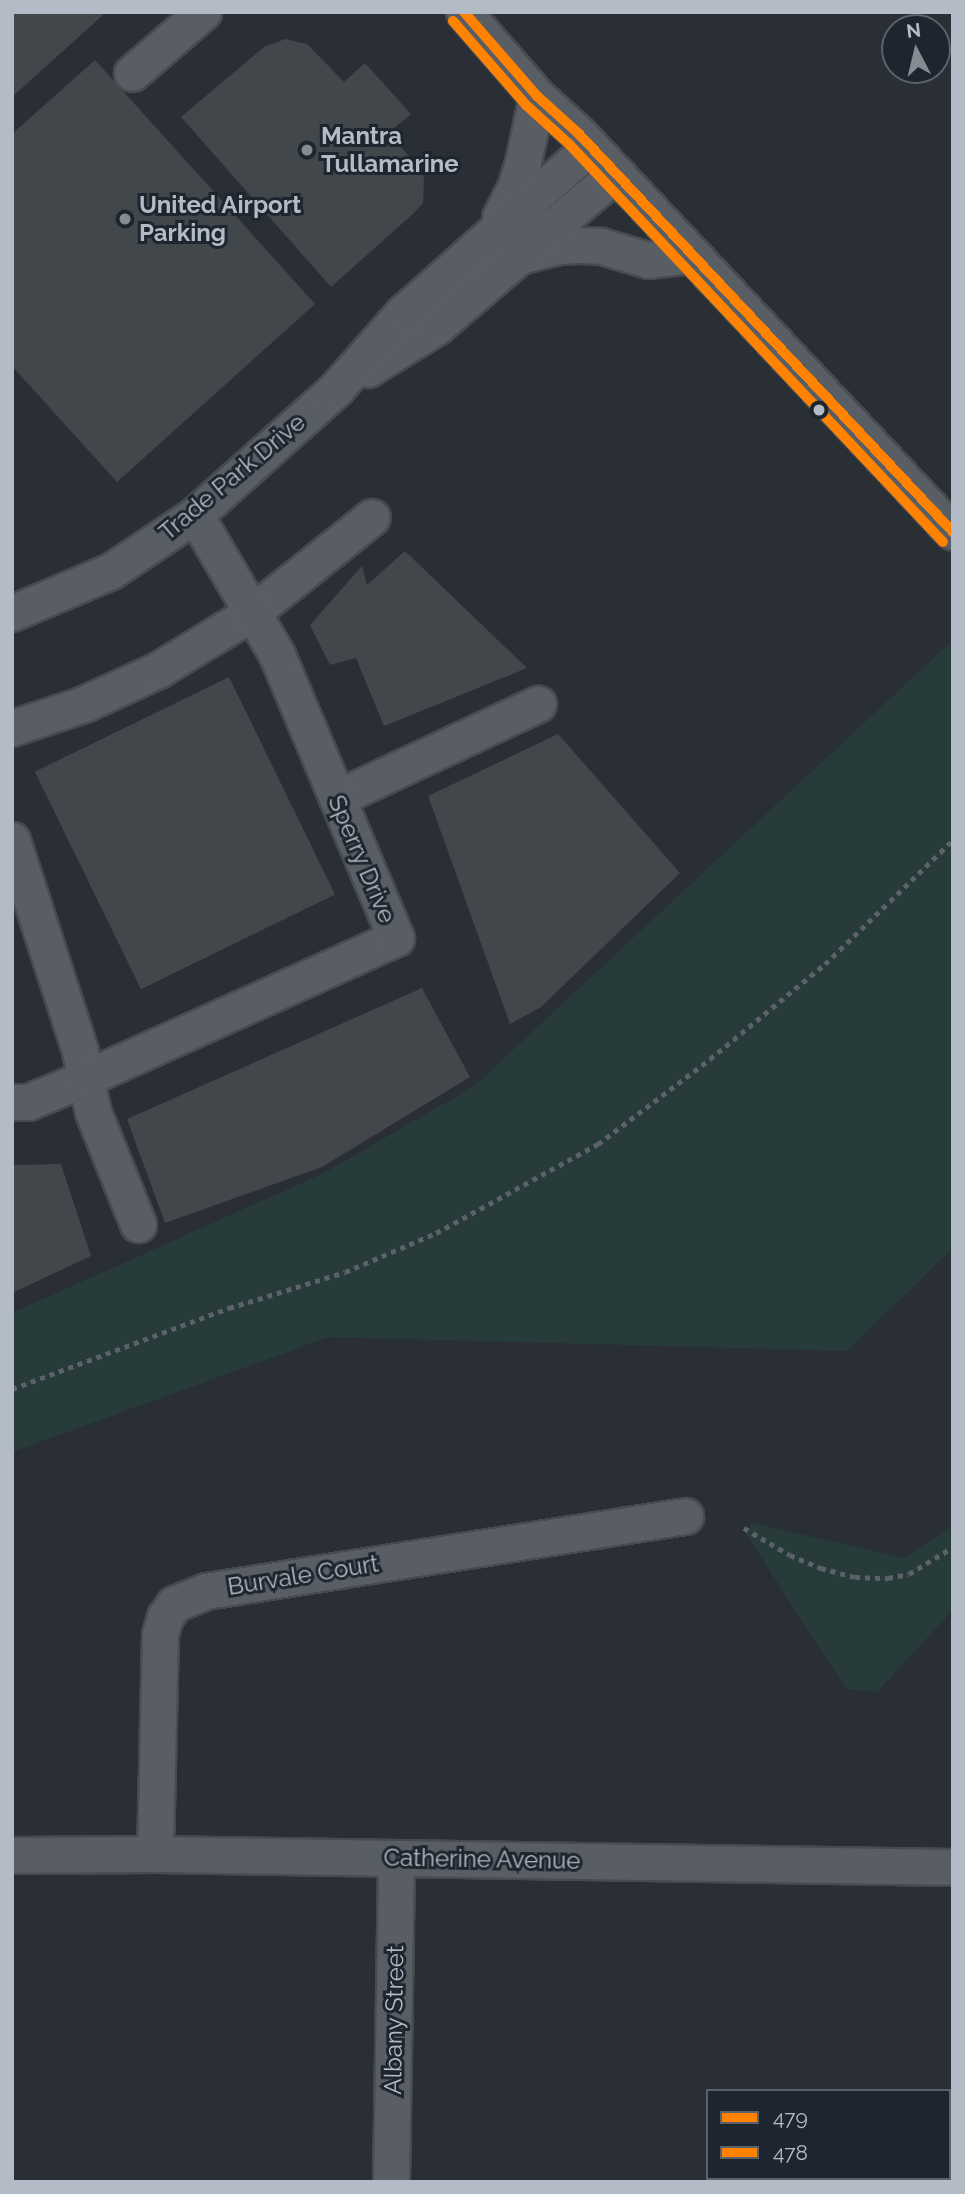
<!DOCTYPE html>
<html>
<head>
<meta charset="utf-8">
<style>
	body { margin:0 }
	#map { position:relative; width:965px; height:2194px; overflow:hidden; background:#292f35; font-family:Raleway,sans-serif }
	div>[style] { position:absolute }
	.green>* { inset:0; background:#273b3b }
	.building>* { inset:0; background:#42474c; transform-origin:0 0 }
	.path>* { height:4.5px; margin-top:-2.25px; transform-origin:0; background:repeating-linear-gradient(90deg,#5c6267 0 5px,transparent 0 10px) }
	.roads { filter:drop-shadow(2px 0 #474b50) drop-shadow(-2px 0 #474b50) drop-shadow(0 2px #474b50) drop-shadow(0 -2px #474b50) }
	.minor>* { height:35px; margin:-17.5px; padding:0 17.5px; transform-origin:17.5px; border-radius:17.5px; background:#585e63 }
	.bus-1>* { height:10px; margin:-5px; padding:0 5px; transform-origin:5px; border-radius:5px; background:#ff8200 }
	.bus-2>* { height:10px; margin:-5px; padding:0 5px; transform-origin:5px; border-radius:5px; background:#ff8200 }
	.dots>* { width:19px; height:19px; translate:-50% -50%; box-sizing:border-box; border:4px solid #1d262f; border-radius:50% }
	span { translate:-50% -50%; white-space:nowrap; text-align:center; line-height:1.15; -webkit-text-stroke:6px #1d262f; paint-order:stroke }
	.poi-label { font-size:24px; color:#b3bcc6; font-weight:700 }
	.left { translate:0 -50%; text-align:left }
	.street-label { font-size:24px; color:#b3bcc6 }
	.frame { position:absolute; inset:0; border:14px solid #b3bcc6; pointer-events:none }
	.legend { position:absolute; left:706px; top:2089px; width:245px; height:91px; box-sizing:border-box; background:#1d262f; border:2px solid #59626b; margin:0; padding:9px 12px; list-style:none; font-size:21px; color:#b3bcc6 }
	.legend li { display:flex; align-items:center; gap:14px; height:35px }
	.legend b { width:35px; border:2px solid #59626b }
	.north { position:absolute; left:881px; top:14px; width:70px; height:70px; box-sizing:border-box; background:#1d262f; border:2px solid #59626b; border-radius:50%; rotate:353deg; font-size:19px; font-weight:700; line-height:28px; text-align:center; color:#b3bcc6 }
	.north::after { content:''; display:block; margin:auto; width:24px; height:32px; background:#838b93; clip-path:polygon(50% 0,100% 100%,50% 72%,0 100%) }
</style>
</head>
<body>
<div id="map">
	<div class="green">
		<i style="clip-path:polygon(953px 640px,953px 1248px,847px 1351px,329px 1337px,12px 1452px,12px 1313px,322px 1174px,473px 1087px)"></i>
		<i style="clip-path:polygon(752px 1523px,904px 1558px,953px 1525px,953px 1610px,877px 1692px,846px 1689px,746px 1534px)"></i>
	</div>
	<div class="building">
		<i style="clip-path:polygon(12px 12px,101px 12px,103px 15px,12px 97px)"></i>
		<i style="clip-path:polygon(285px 39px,307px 44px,344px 82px,365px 63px,411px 114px,388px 133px,419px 167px,424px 178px,423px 203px,414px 213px,331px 287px,181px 117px,264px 47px)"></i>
		<i style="clip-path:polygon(95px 60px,315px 304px,117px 482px,12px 366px,12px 134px)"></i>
		<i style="clip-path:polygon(405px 551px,527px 668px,384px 726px,356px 658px,330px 665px,310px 625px,362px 566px,367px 585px)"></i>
		<i style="left:229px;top:677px;width:242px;height:216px;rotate:64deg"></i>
		<i style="clip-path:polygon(558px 734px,680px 873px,541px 1007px,510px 1024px,428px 796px)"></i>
		<i style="clip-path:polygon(422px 988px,470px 1077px,322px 1167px,165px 1223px,127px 1119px)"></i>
		<i style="clip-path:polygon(61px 1164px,91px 1256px,12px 1293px,12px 1165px)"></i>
	</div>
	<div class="path">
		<i style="left:12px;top:1389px;width:232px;rotate:-20.5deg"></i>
		<i style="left:229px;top:1308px;width:121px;rotate:-17.2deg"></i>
		<i style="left:345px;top:1272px;width:99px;rotate:-23.2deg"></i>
		<i style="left:436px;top:1233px;width:185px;rotate:-28.8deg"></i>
		<i style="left:598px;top:1144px;width:141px;rotate:-37.2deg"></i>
		<i style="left:710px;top:1059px;width:149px;rotate:-39.6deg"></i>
		<i style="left:825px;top:964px;width:178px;rotate:-44.1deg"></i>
		<i style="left:744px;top:1528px;width:53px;rotate:30.4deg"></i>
		<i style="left:790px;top:1555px;width:34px;rotate:23deg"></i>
		<i style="left:821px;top:1568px;width:35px;rotate:15deg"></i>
		<i style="left:855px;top:1577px;width:33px;rotate:2deg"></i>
		<i style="left:888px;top:1578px;width:21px;rotate:-11deg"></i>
		<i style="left:909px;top:1574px;width:52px;rotate:-31.5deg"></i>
	</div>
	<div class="roads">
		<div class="minor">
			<i style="left:464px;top:12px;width:111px;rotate:49deg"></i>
			<i style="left:537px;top:96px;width:57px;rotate:42.1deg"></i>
			<i style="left:579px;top:134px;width:546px;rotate:46.78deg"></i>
			<i style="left:132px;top:73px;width:94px;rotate:-40.7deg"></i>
			<i style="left:500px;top:217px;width:33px;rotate:-63deg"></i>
			<i style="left:515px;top:188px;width:27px;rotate:-73deg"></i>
			<i style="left:523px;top:162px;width:67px;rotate:-78deg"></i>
			<i style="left:523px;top:255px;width:37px;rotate:-14deg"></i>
			<i style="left:559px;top:246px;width:19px;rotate:-3deg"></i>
			<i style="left:578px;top:245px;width:23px;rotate:2deg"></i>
			<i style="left:601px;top:246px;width:49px;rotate:16.6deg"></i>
			<i style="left:648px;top:260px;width:43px;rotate:-6.6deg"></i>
			<i style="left:368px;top:369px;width:80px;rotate:-31.7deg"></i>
			<i style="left:436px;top:327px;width:237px;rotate:-40.5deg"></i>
			<i style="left:12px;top:613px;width:108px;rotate:-23deg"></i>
			<i style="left:111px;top:571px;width:101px;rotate:-33.7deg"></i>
			<i style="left:195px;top:515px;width:188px;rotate:-41.8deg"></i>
			<i style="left:335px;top:390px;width:103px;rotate:-48.6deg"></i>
			<i style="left:403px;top:313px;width:251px;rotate:-41.6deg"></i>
			<i style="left:12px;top:728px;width:76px;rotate:-18.4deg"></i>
			<i style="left:84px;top:704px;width:81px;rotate:-24.7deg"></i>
			<i style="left:158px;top:670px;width:111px;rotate:-31.4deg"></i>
			<i style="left:253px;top:612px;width:152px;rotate:-38.6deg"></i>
			<i style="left:337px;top:798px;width:222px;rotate:-25.1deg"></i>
			<i style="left:12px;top:840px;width:222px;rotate:72.1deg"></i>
			<i style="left:80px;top:1051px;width:62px;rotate:78deg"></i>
			<i style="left:93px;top:1112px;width:121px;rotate:68.1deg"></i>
			<i style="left:12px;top:1102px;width:16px"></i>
			<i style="left:28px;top:1102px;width:63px;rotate:-22.5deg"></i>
			<i style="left:86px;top:1078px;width:340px;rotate:-24.3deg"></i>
			<i style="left:396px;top:938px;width:309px;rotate:-112.8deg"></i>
			<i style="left:276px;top:653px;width:160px;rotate:-120.4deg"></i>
			<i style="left:155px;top:1854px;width:220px;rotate:-88.7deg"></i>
			<i style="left:160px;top:1634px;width:18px;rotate:-74deg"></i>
			<i style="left:165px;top:1617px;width:16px;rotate:-55deg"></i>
			<i style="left:174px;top:1604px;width:35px;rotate:-22deg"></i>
			<i style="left:206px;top:1591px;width:485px;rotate:-8.9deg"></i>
			<i style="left:12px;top:1855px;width:143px;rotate:-0.4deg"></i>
			<i style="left:155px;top:1854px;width:798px;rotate:0.93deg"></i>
			<i style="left:391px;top:2182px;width:324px;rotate:-89.1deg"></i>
		</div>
	</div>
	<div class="bus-1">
		<i style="left:464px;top:12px;width:111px;rotate:49deg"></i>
		<i style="left:537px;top:96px;width:57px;rotate:42.1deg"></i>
		<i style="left:579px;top:134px;width:546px;rotate:46.78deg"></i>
	</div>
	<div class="bus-2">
		<i style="left:453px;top:21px;width:111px;rotate:49deg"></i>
		<i style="left:526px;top:105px;width:58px;rotate:42.2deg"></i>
		<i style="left:569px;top:144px;width:546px;rotate:46.78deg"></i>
	</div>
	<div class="dots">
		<i style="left:307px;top:150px;background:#838b93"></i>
		<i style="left:125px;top:219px;background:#838b93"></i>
		<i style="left:819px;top:410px;background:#b3bcc6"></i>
	</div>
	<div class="poi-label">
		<span class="left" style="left:321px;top:150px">Mantra<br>Tullamarine</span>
		<span class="left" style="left:139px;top:219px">United Airport<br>Parking</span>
	</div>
	<div class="street-label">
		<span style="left:232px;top:477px;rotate:-40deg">Trade Park Drive</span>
		<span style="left:362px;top:859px;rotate:67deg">Sperry Drive</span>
		<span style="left:303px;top:1575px;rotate:-9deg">Burvale Court</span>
		<span style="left:482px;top:1859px;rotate:1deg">Catherine Avenue</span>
		<span style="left:394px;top:2020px;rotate:-89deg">Albany Street</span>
	</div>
	<div class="frame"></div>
	<ul class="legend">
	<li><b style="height:9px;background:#ff8200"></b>479</li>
	<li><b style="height:9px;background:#ff8200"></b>478</li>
	</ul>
	<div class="north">N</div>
</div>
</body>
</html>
